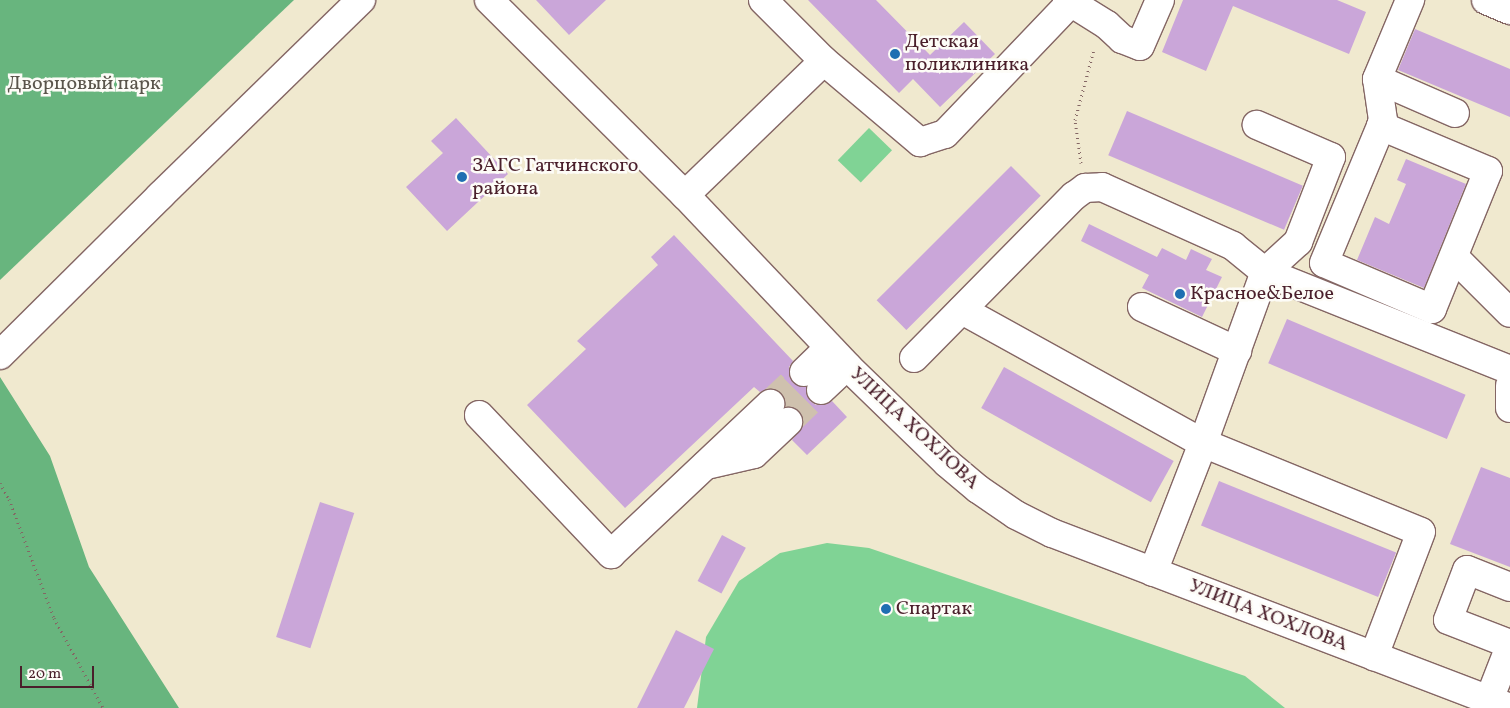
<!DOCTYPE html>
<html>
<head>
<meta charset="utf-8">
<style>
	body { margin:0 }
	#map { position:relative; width:1510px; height:708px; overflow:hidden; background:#f0e9cf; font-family:Vollkorn,serif }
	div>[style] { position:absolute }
	.green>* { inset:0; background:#80d395; transform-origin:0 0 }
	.forest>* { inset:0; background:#68b57e }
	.building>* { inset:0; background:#caa6d9; transform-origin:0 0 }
	.minor-tunnel>* { height:28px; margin-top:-14px; transform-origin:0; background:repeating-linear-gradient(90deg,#cfc1ae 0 28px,transparent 0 42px) }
	.path>* { height:3px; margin-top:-1.5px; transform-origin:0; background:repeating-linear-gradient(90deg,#846664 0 1px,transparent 0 5px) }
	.roads { filter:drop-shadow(1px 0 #846664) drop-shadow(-1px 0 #846664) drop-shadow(0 1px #846664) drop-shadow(0 -1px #846664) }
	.minor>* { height:28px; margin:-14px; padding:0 14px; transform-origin:14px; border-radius:14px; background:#fff }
	.dots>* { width:14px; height:14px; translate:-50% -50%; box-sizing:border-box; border:2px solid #fdfcf7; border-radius:50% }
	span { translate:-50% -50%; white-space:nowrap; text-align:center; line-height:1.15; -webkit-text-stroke:5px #fdfcf7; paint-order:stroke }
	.poi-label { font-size:20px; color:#4a1f2b }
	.left { translate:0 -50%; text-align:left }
	.park-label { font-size:20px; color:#5a554b }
	.street-label { font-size:20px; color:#4a1f2b }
	.scale { position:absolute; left:20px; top:666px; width:74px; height:22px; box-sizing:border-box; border:2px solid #4a1f2b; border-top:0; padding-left:6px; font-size:15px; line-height:18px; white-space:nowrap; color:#4a1f2b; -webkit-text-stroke:4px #fdfcf7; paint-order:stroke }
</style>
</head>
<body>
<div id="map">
	<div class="green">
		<i style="left:869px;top:128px;width:32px;height:45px;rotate:44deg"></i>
		<i style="clip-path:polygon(827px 543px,869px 548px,1245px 676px,1285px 708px,697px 708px,706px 637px,739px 581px,780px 553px)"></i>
	</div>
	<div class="forest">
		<i style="clip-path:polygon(0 0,294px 0,0 280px)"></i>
		<i style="clip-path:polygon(0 377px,50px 456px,89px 567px,179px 708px,0 708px)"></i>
	</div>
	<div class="building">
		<i style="clip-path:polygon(536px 0,606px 0,569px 35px)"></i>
		<i style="clip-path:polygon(808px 0,876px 0,930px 55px,964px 22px,995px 54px,940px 107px,913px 79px,899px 93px)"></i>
		<i style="clip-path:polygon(1183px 0,1337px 0,1366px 12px,1349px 54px,1233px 6px,1206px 71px,1162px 52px)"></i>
		<i style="clip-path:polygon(1415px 29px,1510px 69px,1510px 117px,1398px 70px)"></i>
		<i style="left:1127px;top:111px;width:191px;height:48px;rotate:23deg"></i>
		<i style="clip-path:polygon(456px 118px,508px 174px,447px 231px,406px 187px,443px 153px,431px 141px)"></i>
		<i style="clip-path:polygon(1406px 159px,1466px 184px,1424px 288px,1357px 260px,1375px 217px,1389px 224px,1406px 184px,1397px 180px)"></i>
		<i style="left:1011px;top:166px;width:42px;height:190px;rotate:45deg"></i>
		<i style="clip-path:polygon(1089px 224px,1157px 257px,1162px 248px,1186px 260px,1191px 249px,1212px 259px,1206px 270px,1222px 277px,1202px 317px,1142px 288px,1149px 275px,1081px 241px)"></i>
		<i style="clip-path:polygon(674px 235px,793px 361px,789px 367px,789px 376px,793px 383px,806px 387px,806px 394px,810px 401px,816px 405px,824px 405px,832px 401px,847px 417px,807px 455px,792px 440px,803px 426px,803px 419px,800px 412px,793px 407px,785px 407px,782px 394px,775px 389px,767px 389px,760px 392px,754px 387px,625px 508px,527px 405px,586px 349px,577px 341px,658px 265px,651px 257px)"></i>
		<i style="left:1287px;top:319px;width:194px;height:48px;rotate:23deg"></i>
		<i style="left:1004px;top:367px;width:194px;height:47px;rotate:29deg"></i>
		<i style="clip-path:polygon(1481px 467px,1510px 478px,1510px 567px,1450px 544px)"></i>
		<i style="left:1219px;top:481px;width:191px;height:48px;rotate:22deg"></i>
		<i style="left:320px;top:502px;width:36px;height:142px;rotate:18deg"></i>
		<i style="left:722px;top:535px;width:27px;height:52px;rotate:28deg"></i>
		<i style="clip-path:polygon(676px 630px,714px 649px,684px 708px,637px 708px)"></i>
	</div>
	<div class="minor-tunnel">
		<i style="left:770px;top:404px;width:47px;rotate:-43.3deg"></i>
		<i style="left:788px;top:422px;width:46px;rotate:-44.1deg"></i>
	</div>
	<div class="path">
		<i style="left:1081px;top:163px;width:43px;rotate:-97.9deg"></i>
		<i style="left:1075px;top:120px;width:73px;rotate:-75deg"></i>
		<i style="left:0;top:483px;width:18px;rotate:61deg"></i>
		<i style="left:9px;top:499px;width:127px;rotate:69.3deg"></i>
		<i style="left:54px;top:618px;width:102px;rotate:61.4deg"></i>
	</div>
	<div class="roads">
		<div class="minor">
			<i style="left:489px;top:0;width:276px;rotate:44.9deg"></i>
			<i style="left:685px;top:195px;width:236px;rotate:46.5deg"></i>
			<i style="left:847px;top:366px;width:139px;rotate:44.1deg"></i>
			<i style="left:947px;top:463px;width:40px;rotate:40deg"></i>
			<i style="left:978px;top:489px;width:46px;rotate:34.4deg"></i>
			<i style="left:1016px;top:515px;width:40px;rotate:26.6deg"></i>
			<i style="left:1052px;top:533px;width:490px;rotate:20.9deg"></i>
			<i style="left:763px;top:0;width:86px;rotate:45deg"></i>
			<i style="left:824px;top:61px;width:126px;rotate:40.2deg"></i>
			<i style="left:920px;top:142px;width:26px;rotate:-18deg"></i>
			<i style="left:945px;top:134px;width:185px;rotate:-46.3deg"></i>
			<i style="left:1067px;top:0;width:47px;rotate:32deg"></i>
			<i style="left:1107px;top:25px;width:21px;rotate:43deg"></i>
			<i style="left:1122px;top:39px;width:19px;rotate:21deg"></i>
			<i style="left:1140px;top:46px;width:50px;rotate:-66.5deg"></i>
			<i style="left:1486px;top:0;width:26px;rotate:23deg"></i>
			<i style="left:1377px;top:79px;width:85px;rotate:23.6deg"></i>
			<i style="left:1381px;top:126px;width:116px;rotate:22.8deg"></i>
			<i style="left:1488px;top:171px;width:149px;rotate:112.1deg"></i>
			<i style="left:1432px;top:309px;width:117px;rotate:-156.9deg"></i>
			<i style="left:1324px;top:263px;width:148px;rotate:-67.4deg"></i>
			<i style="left:1381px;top:126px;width:6px;rotate:-72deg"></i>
			<i style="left:1383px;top:120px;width:41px;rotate:-98.3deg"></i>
			<i style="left:1377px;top:79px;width:86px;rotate:-67.3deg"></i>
			<i style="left:685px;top:195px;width:193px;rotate:-44deg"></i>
			<i style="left:1454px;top:257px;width:79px;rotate:45deg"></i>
			<i style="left:1142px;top:307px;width:105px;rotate:24.9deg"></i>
			<i style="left:962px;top:310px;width:275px;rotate:28.9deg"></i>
			<i style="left:1203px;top:443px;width:235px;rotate:22.2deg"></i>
			<i style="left:1421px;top:532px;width:133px;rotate:110.8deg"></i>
			<i style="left:0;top:355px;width:226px;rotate:-44.8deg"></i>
			<i style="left:160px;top:196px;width:281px;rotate:-44.3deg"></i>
			<i style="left:914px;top:358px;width:228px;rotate:-45.4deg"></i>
			<i style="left:1074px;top:196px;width:14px;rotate:-36deg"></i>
			<i style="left:1085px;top:188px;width:17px;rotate:-3deg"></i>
			<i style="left:1102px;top:187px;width:144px;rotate:24.2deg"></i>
			<i style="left:1233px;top:246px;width:41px;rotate:39.1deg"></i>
			<i style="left:1265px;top:272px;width:264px;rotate:21.8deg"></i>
			<i style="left:804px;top:372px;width:35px;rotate:-44deg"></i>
			<i style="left:1510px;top:386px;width:22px;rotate:90deg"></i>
			<i style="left:821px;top:390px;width:35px;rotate:-43deg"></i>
			<i style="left:479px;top:415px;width:192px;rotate:46.5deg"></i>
			<i style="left:611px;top:554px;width:219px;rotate:-43.3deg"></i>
			<i style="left:706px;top:465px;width:49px;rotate:-12.9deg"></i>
			<i style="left:754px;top:454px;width:47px;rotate:-43.3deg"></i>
			<i style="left:1153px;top:572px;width:138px;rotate:-68.8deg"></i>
			<i style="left:1203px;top:443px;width:182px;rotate:-70.1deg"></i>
			<i style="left:1265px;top:272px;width:45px;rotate:-42.3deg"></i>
			<i style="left:1298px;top:242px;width:91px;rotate:-68.8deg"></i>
			<i style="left:1331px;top:157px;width:81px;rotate:-156.6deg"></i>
			<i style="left:1510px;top:587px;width:46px;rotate:-158.4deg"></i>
			<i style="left:1467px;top:570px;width:53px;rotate:110.8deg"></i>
			<i style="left:1448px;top:620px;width:66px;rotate:21.2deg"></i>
			<i style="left:1489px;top:700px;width:58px;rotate:-68.7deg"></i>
		</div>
	</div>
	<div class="dots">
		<i style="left:895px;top:54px;background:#1f6fb2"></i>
		<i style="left:462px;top:177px;background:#1f6fb2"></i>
		<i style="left:1180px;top:294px;background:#1f6fb2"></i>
		<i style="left:886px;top:609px;background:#1f6fb2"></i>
	</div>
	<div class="poi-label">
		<span class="left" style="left:905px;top:54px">Детская<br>поликлиника</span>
		<span class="left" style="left:472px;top:178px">ЗАГС Гатчинского<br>района</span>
		<span class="left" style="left:1190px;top:294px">Красное&amp;Белое</span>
		<span class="left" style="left:896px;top:609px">Спартак</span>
	</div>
	<div class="park-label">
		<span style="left:84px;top:84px">Дворцовый парк</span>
	</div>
	<div class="street-label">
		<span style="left:914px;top:429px;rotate:43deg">УЛИЦА ХОХЛОВА</span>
		<span style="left:1268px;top:616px;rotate:21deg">УЛИЦА ХОХЛОВА</span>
	</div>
	<div class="scale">20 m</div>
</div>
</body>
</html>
